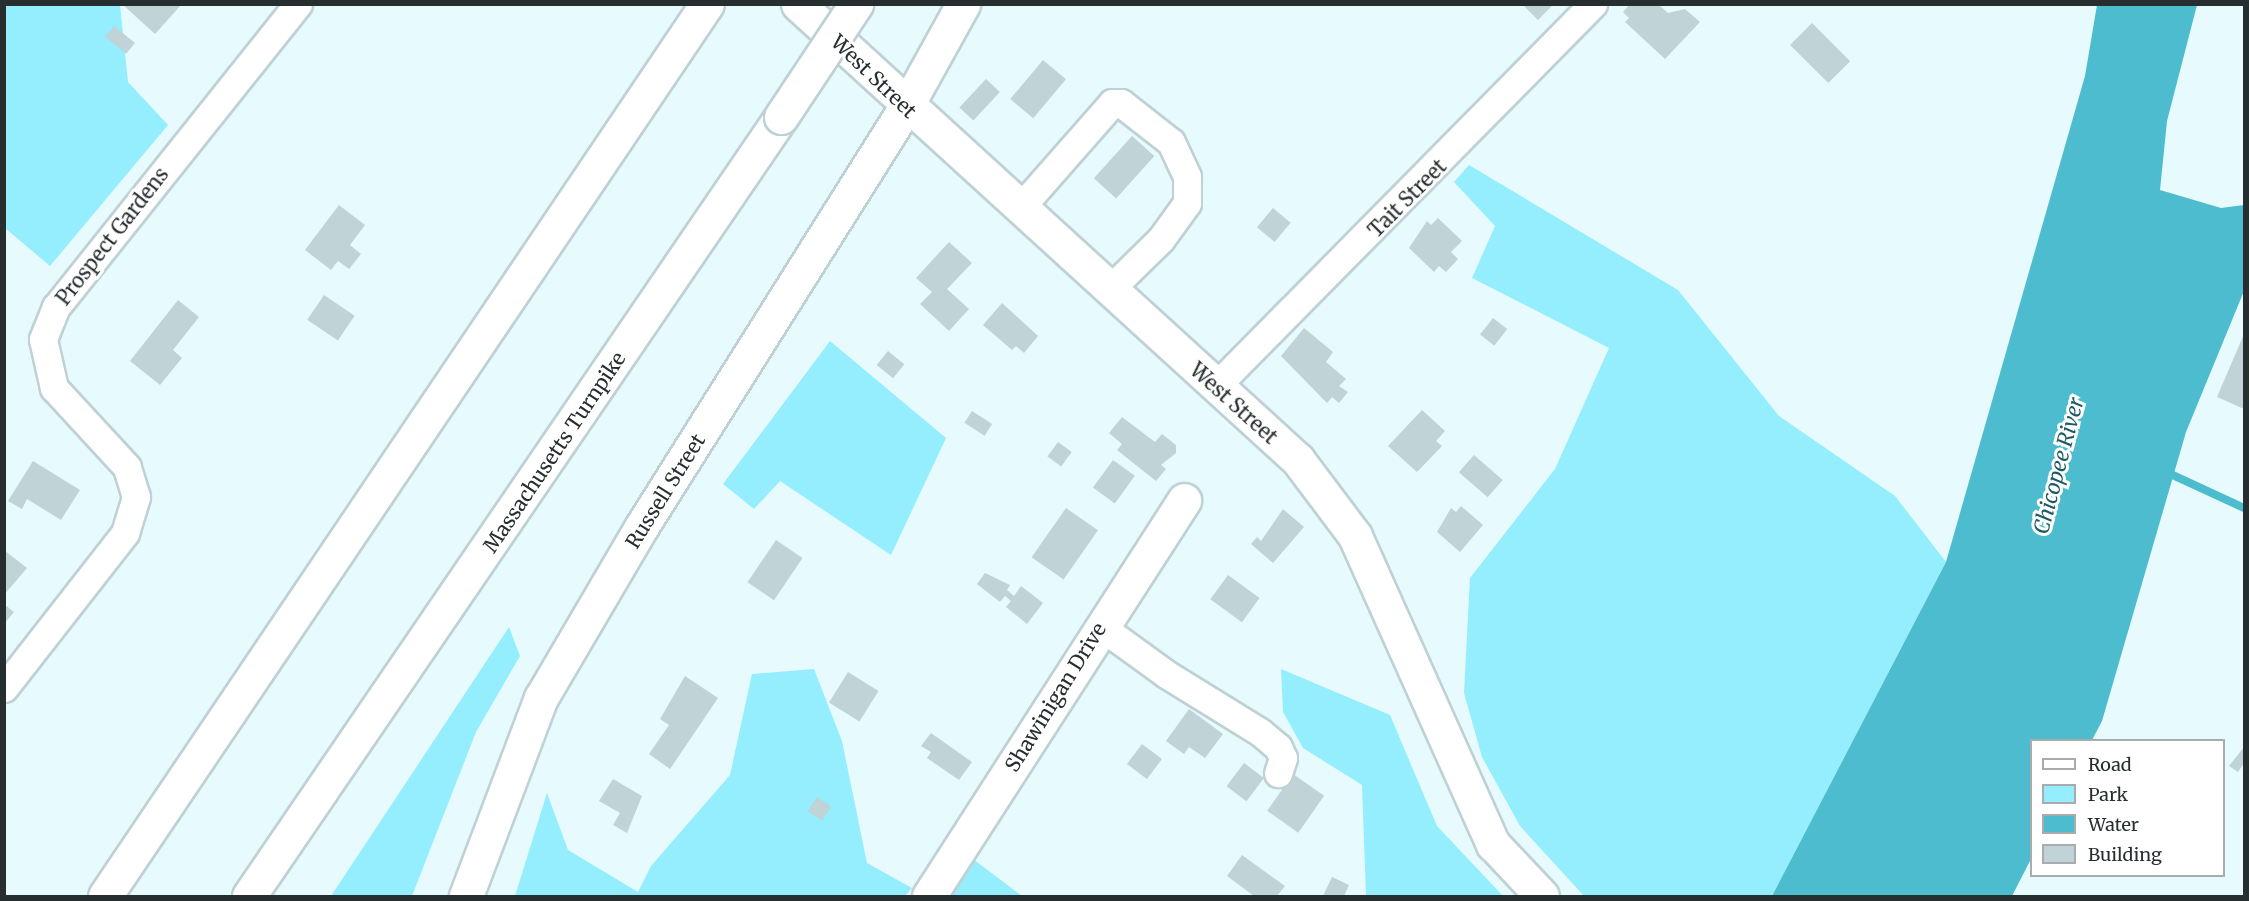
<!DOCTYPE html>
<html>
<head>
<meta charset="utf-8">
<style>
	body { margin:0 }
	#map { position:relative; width:2249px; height:901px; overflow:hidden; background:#e7fafe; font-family:Merriweather,serif }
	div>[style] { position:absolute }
	.green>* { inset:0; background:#94eefe }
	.water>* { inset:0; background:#4cbcce }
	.stream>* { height:8px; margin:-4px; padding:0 4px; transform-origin:4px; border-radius:4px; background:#4cbcce }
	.building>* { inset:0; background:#c0d3d7; transform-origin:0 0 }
	.roads { filter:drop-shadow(2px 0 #bed1d4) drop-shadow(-2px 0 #bed1d4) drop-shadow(0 2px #bed1d4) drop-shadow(0 -2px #bed1d4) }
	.minor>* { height:27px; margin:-13.5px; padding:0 13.5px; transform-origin:13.5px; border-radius:13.5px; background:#fff }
	.major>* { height:33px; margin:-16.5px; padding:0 16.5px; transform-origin:16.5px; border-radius:16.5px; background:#fff }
	.highway>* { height:33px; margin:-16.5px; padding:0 16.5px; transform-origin:16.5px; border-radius:16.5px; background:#fff }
	.bridges { filter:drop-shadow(2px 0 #bed1d4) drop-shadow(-2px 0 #bed1d4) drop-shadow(0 2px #bed1d4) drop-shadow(0 -2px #bed1d4) }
	.highway-bridge>* { height:33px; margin:-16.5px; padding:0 16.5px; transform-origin:16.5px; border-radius:16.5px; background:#fff }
	span { translate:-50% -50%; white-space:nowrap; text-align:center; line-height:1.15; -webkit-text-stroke:6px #fff; paint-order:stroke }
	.street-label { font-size:20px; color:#272e2f }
	.water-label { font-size:21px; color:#1c5a64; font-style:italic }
	.frame { position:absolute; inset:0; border:6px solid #272e2f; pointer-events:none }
	.legend { position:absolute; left:2030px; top:739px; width:195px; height:138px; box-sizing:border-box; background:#fff; border:2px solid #a9abac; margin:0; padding:8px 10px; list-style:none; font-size:18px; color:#272e2f }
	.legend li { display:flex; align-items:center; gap:12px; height:30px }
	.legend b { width:30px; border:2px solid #a9abac }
</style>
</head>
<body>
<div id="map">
	<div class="green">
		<i style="clip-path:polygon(4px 5px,120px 5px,128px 82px,168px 125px,50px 266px,5px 228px)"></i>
		<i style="clip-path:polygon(1469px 165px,1678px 290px,1779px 416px,1895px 496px,1946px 562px,1772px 896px,1584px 896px,1520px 826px,1482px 757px,1464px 693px,1470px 578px,1555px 469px,1609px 348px,1472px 278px,1495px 226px,1454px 182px)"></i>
		<i style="clip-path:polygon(830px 341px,946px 438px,891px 555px,780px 481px,754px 509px,723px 484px)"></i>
		<i style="clip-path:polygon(509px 627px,520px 656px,476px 732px,412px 896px,331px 896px)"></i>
		<i style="clip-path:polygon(814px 669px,842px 741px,867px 863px,912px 888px,905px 896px,515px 896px,547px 793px,568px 850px,638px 892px,651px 866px,730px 775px,752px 674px)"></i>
		<i style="clip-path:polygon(1281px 669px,1390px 715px,1437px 826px,1503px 896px,1366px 896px,1362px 785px,1303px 748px,1283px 712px)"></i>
		<i style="clip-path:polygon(973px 859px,1022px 896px,949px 896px)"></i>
	</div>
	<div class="water">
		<i style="clip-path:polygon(2097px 5px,2197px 5px,2167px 121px,2160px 190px,2221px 208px,2244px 205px,2244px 291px,2186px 432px,2102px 721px,2092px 740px,2032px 740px,2031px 859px,2012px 896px,1772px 896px,1946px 562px,2085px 76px)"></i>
	</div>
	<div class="stream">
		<i style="left:2164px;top:471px;width:88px;rotate:24.8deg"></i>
	</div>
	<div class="building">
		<i style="clip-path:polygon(122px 4px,182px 4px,155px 34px)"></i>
		<i style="clip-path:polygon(1522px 4px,1554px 4px,1538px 20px)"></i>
		<i style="clip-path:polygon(1630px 4px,1658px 4px,1668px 13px,1685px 9px,1700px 22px,1665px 59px,1625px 22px,1629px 18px,1623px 12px)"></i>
		<i style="left:1812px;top:23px;width:54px;height:31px;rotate:45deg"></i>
		<i style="left:114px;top:26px;width:27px;height:14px;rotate:39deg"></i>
		<i style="left:1043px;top:60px;width:30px;height:51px;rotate:40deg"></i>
		<i style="left:986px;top:79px;width:19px;height:39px;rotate:43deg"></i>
		<i style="left:1132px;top:136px;width:30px;height:57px;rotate:42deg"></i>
		<i style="clip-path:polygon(339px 205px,365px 225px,350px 245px,361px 254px,349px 269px,338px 261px,331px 270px,305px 250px)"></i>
		<i style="left:1273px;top:208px;width:23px;height:25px;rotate:40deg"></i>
		<i style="clip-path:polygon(1438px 218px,1462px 241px,1451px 252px,1458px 259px,1446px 272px,1439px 266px,1434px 272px,1409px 248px,1427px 221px,1431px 225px)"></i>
		<i style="clip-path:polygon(949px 242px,972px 263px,947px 289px,969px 309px,949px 331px,920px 304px,932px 292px,916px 278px)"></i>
		<i style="left:324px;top:295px;width:37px;height:30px;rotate:34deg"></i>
		<i style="clip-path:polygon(178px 300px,199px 317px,173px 350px,182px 358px,160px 385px,130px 361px)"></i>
		<i style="clip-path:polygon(1002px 303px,1038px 336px,1024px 353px,1016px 346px,1012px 350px,983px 325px)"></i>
		<i style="left:1493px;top:318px;width:18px;height:21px;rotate:38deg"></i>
		<i style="clip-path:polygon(1304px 328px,1333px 352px,1326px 362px,1346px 379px,1339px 386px,1348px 392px,1339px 403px,1332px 397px,1327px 403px,1281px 356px)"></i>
		<i style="clip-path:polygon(2244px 334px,2244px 409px,2217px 397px)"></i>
		<i style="left:888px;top:351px;width:21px;height:18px;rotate:39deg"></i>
		<i style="clip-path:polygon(1422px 410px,1445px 431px,1436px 441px,1442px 446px,1417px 472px,1388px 446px)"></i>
		<i style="left:972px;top:411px;width:24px;height:14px;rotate:33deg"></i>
		<i style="clip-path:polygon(1122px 417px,1155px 442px,1162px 434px,1176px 445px,1176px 453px,1161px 465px,1166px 469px,1156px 481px,1117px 450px,1122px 444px,1109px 433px)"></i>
		<i style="left:1058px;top:442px;width:17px;height:18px;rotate:36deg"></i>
		<i style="left:1474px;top:455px;width:38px;height:23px;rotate:41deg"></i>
		<i style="left:1113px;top:460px;width:27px;height:34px;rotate:36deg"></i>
		<i style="clip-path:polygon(33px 461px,80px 490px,61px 520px,27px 499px,22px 509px,8px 501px)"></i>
		<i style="clip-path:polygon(1461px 506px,1483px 525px,1460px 552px,1437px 532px,1451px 508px,1456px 512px)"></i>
		<i style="left:1066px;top:508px;width:39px;height:60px;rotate:35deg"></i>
		<i style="clip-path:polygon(1283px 509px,1304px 527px,1273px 563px,1251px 544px,1257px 537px,1261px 541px)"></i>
		<i style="left:776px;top:540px;width:32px;height:51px;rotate:34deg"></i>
		<i style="clip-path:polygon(4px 550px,27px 568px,4px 595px)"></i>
		<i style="clip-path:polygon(985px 573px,1010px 585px,1007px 590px,1014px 596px,1021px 586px,1043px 603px,1027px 624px,1006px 607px,1011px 601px,1005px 596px,1000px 602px,977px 584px)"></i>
		<i style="left:1228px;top:575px;width:39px;height:30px;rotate:36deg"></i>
		<i style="clip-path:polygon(4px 604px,14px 612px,4px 624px)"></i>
		<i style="left:848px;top:672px;width:36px;height:36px;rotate:32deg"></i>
		<i style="clip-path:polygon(685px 676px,718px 698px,670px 769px,649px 754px,669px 725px,660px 719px)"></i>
		<i style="clip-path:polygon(1189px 709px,1223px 734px,1205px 758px,1189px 747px,1184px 754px,1166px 741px)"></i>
		<i style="clip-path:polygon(931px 733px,972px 762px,959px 780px,927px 758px,931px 752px,921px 746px)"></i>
		<i style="left:1142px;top:744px;width:25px;height:25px;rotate:37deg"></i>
		<i style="clip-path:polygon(2244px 747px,2244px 763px,2238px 772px,2229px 766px)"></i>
		<i style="left:1244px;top:763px;width:25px;height:29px;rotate:37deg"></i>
		<i style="left:1293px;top:774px;width:38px;height:45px;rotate:35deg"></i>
		<i style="clip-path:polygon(613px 779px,642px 796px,627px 833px,613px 825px,620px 813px,599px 801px)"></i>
		<i style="left:817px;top:797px;width:17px;height:17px;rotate:33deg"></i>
		<i style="clip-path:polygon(1242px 855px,1285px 886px,1277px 896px,1254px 896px,1227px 876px)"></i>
		<i style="clip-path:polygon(1332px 877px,1349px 885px,1344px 896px,1323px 896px)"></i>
	</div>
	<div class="roads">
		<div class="minor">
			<i style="left:1019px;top:209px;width:141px;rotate:-48.7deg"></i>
			<i style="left:1112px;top:103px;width:9px"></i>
			<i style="left:1121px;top:103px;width:63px;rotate:38deg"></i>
			<i style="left:1171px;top:142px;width:38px;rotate:65deg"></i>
			<i style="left:1187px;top:177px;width:26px;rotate:90deg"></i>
			<i style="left:1187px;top:203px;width:44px;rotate:125.8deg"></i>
			<i style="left:1161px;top:239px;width:73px;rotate:135.6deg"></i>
			<i style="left:1216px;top:386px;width:537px;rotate:-45.38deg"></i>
			<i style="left:1100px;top:626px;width:82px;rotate:36deg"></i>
			<i style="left:1166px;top:674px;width:110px;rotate:31.7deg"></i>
			<i style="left:1260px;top:732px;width:23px;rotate:40deg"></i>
			<i style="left:1278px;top:747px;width:12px;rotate:66deg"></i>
			<i style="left:1283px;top:758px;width:16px;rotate:108deg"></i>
			<i style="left:4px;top:688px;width:197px;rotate:-52deg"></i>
			<i style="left:125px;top:533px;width:38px;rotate:-73deg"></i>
			<i style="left:136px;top:497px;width:31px;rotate:-107deg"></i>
			<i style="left:127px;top:467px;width:108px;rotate:-132.7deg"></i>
			<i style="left:54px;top:388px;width:50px;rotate:-102.7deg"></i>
			<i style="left:43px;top:339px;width:35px;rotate:-68deg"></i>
			<i style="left:56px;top:307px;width:388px;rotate:-51.4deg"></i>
		</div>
		<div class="major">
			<i style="left:798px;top:4px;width:677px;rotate:42.36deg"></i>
			<i style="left:1298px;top:460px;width:95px;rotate:53.1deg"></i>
			<i style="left:1355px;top:536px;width:338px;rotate:65.9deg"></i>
			<i style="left:1493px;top:844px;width:71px;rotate:46.7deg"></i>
			<i style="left:466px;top:896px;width:212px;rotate:-69.3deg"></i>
			<i style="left:541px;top:698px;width:199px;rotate:-59.6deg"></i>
			<i style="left:642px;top:526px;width:495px;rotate:-57.8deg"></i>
			<i style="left:906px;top:107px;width:118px;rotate:-61deg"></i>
			<i style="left:929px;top:896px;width:471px;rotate:-57.2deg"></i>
		</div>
		<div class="highway">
			<i style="left:105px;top:896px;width:1076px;rotate:-55.99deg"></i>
			<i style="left:249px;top:896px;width:943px;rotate:-55.67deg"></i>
		</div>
	</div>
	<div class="bridges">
		<div class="highway-bridge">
			<i style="left:781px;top:117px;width:136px;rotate:-56.4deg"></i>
		</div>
	</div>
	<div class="street-label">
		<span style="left:874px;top:76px;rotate:44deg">West Street</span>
		<span style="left:1407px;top:198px;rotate:-45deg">Tait Street</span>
		<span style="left:112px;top:236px;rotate:-52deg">Prospect Gardens</span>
		<span style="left:1234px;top:403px;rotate:42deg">West Street</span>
		<span style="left:554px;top:452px;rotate:-56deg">Massachusetts Turnpike</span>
		<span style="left:665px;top:491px;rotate:-58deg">Russell Street</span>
		<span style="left:1055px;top:697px;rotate:-58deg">Shawinigan Drive</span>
	</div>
	<div class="water-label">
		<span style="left:2059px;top:466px;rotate:-75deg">Chicopee River</span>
	</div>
	<div class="frame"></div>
	<ul class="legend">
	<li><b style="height:8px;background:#fff"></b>Road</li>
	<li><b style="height:16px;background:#94eefe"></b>Park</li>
	<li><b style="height:16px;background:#4cbcce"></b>Water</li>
	<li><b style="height:16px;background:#c0d3d7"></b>Building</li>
	</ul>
</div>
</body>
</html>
